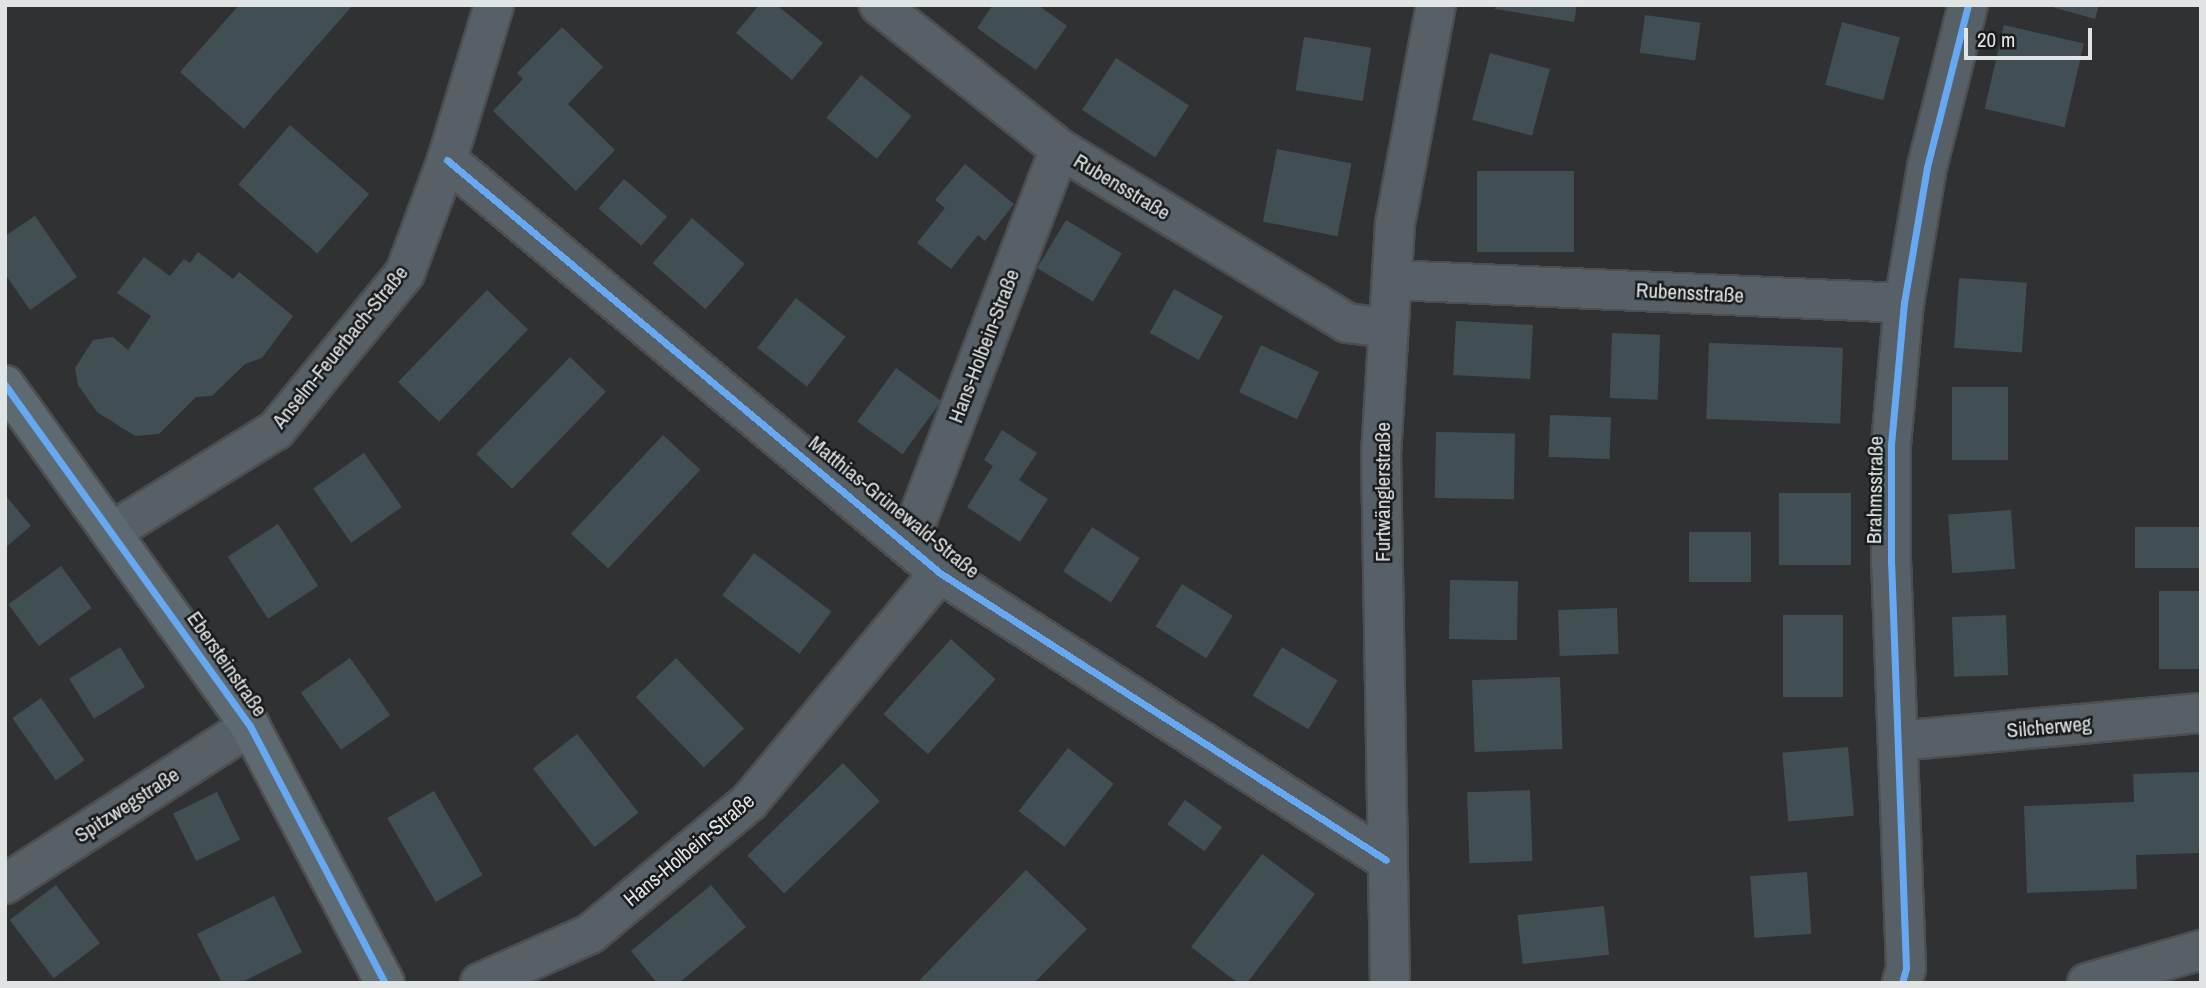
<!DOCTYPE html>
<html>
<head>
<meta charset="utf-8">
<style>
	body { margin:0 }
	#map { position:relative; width:2206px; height:988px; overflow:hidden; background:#2f3133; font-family:"Archivo Narrow",sans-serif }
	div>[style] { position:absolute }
	.building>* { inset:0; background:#414f55; transform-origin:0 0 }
	.roads { filter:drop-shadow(2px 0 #4c4e4f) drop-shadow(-2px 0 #4c4e4f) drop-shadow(0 2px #4c4e4f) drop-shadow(0 -2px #4c4e4f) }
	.street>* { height:38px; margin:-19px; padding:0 19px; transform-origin:19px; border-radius:19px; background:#566066 }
	.secondary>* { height:38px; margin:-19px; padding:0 19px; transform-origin:19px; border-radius:19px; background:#5e6a72 }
	.cycleway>* { height:7px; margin:-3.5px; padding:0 3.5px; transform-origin:3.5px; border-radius:3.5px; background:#66a8f1 }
	span { translate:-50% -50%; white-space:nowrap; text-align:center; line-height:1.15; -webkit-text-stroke:5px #181a1b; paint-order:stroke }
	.street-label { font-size:21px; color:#e1e4e5 }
	.frame { position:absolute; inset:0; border:7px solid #e1e4e5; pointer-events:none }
	.scale { position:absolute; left:1964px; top:28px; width:128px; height:32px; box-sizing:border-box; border:4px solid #e1e4e5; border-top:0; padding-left:9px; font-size:21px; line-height:24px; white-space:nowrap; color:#e1e4e5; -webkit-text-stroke:5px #181a1b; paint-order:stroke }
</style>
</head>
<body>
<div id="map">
	<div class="building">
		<i style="clip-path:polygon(239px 5px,353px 5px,244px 129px,180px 72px)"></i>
		<i style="clip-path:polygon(759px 5px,777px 5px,823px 43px,792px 80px,736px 33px)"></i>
		<i style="clip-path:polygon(993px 5px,1038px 5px,1067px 26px,1036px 70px,977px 28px)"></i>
		<i style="clip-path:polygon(1496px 5px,1577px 5px,1574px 22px,1495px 9px)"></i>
		<i style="clip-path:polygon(2045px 5px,2099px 5px,2095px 19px)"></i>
		<i style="left:1645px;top:15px;width:56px;height:38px;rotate:8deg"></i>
		<i style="left:1842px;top:22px;width:60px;height:65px;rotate:15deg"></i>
		<i style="left:2004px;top:25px;width:82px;height:86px;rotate:13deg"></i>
		<i style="clip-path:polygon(562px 27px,603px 67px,568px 104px,615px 150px,576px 191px,493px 111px,523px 79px,517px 73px)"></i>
		<i style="left:1304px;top:37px;width:68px;height:54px;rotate:9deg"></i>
		<i style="left:1490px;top:53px;width:62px;height:69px;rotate:15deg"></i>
		<i style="left:1116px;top:58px;width:87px;height:62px;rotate:33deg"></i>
		<i style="left:861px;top:75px;width:65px;height:55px;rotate:39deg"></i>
		<i style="left:290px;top:125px;width:105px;height:79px;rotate:41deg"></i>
		<i style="left:1277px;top:149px;width:76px;height:74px;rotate:11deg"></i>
		<i style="clip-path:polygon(965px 164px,1014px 204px,985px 241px,978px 235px,951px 269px,917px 243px,945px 208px,935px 200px)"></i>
		<i style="left:1477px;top:171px;width:97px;height:81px"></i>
		<i style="left:624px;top:179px;width:57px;height:39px;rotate:41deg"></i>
		<i style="clip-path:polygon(35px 216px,77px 277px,30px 310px,5px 274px,5px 236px)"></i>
		<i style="left:692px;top:218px;width:70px;height:60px;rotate:41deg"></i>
		<i style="left:1066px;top:220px;width:65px;height:56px;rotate:31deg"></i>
		<i style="clip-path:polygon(198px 252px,233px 279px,239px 272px,293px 316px,262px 358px,245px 364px,212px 396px,196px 397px,159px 434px,135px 436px,97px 412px,78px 385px,75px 368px,93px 340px,113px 337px,128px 350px,151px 316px,117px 293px,144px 257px,170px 276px,184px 259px,190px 263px)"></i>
		<i style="left:1959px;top:278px;width:68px;height:70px;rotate:4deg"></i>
		<i style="left:1174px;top:289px;width:56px;height:50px;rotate:29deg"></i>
		<i style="left:487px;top:290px;width:57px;height:128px;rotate:44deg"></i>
		<i style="left:796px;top:298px;width:63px;height:63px;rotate:38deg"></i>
		<i style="left:1456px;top:321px;width:77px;height:54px;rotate:3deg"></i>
		<i style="left:1612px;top:333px;width:48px;height:65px;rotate:2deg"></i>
		<i style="left:1709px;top:343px;width:134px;height:76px;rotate:2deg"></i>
		<i style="left:1261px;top:345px;width:64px;height:52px;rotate:25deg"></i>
		<i style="left:570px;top:357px;width:50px;height:135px;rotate:44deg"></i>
		<i style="left:896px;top:368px;width:56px;height:66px;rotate:36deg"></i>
		<i style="left:1952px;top:387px;width:56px;height:73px"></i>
		<i style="left:1550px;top:415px;width:61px;height:42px;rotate:2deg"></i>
		<i style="clip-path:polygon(1002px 430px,1037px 453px,1019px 480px,1048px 499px,1020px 542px,967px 507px,993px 466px,984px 460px)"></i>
		<i style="left:1436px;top:432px;width:79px;height:66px;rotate:1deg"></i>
		<i style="left:663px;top:435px;width:51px;height:135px;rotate:43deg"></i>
		<i style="left:364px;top:453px;width:66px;height:62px;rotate:55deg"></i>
		<i style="left:1779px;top:493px;width:72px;height:72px"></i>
		<i style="clip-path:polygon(5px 495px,31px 526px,5px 548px)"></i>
		<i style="left:2011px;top:510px;width:59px;height:63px;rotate:86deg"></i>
		<i style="left:278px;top:524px;width:74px;height:60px;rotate:57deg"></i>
		<i style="left:1092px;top:527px;width:57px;height:53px;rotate:33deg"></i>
		<i style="left:2201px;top:527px;width:41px;height:66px;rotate:90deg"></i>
		<i style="left:1689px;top:532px;width:62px;height:50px"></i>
		<i style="left:754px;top:553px;width:97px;height:53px;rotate:37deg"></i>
		<i style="left:61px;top:566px;width:52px;height:65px;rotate:54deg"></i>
		<i style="left:1450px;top:580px;width:68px;height:59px;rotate:1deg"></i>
		<i style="left:1182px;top:584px;width:60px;height:50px;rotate:32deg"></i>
		<i style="left:2201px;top:591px;width:78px;height:42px;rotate:90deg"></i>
		<i style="left:1617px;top:608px;width:46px;height:59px;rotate:88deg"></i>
		<i style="left:1783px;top:615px;width:60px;height:82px"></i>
		<i style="left:2006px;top:615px;width:60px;height:54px;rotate:88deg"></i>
		<i style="left:951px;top:639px;width:60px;height:101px;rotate:42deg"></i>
		<i style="left:120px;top:647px;width:47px;height:60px;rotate:58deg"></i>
		<i style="left:1282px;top:647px;width:65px;height:57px;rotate:31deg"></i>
		<i style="left:350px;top:658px;width:70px;height:60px;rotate:55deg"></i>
		<i style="left:676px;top:658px;width:98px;height:56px;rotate:46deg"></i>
		<i style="left:1560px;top:677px;width:72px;height:88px;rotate:88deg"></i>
		<i style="left:41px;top:698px;width:76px;height:35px;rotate:55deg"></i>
		<i style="left:577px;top:734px;width:100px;height:56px;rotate:52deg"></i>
		<i style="left:1848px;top:747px;width:69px;height:66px;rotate:85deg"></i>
		<i style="left:1068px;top:748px;width:58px;height:80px;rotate:38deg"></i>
		<i style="left:843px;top:763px;width:53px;height:133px;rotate:46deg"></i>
		<i style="clip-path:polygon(2201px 772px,2201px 853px,2136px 855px,2137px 889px,2027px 893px,2024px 806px,2134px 802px,2133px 774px)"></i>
		<i style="left:1530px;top:790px;width:71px;height:63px;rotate:88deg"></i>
		<i style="left:434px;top:791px;width:97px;height:54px;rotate:60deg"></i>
		<i style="left:217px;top:792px;width:53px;height:49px;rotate:64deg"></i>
		<i style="left:1185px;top:800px;width:46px;height:30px;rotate:36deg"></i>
		<i style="clip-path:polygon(1262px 854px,1315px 894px,1247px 983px,1238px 983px,1191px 947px)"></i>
		<i style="clip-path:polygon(1026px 870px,1087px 929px,1034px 983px,917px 983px)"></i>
		<i style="left:1807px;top:872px;width:62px;height:57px;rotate:86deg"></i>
		<i style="left:56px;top:885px;width:73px;height:58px;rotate:53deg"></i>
		<i style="clip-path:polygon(711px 885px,746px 927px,679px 983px,657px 983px,631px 951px)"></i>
		<i style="clip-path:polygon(274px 896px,302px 952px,240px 983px,222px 983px,197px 934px)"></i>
		<i style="left:1604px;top:906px;width:49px;height:87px;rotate:84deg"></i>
	</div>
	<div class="roads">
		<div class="street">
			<i style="left:879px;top:5px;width:231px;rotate:38.5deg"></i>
			<i style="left:1060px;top:149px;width:336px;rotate:31.2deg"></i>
			<i style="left:1347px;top:323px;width:41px;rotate:7deg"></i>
			<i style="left:447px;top:160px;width:643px;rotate:39.95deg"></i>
			<i style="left:940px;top:573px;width:530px;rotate:32.76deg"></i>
			<i style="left:1393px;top:280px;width:512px;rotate:2.58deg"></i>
			<i style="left:113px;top:531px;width:192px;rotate:-31.8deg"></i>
			<i style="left:276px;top:430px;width:203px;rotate:-50.6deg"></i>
			<i style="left:405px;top:273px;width:121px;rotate:-69.6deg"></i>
			<i style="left:447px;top:160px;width:162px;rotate:-73.1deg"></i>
			<i style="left:908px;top:544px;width:423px;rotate:-69deg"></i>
			<i style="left:1898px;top:741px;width:304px;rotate:-5.3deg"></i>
			<i style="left:5px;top:884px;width:292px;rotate:-32.8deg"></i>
			<i style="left:480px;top:983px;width:120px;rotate:-24deg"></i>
			<i style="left:590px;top:934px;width:207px;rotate:-39.7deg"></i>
			<i style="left:749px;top:802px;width:298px;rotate:-50.2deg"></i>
			<i style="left:1390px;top:983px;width:529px;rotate:-90.97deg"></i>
			<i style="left:1381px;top:454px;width:230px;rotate:-86.5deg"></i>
			<i style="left:1395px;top:224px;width:223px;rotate:-79.4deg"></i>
			<i style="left:1902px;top:983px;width:16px;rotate:-75deg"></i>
			<i style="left:1906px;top:968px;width:404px;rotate:-92.1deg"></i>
			<i style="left:1891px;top:564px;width:119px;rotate:-90deg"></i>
			<i style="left:1891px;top:445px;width:143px;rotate:-84.8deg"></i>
			<i style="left:1904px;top:303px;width:138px;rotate:-80.4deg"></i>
			<i style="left:1927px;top:167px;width:167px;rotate:-75.8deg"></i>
			<i style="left:2087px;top:983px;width:119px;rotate:-16.1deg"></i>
		</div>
		<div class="secondary">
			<i style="left:5px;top:385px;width:420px;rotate:54.3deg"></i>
			<i style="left:250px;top:726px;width:290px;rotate:62.3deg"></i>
		</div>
	</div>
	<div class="cycleway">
		<i style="left:447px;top:160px;width:643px;rotate:39.95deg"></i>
		<i style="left:940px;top:573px;width:530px;rotate:32.76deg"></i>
		<i style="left:5px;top:385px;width:420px;rotate:54.3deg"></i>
		<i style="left:250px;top:726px;width:290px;rotate:62.3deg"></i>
		<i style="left:1902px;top:983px;width:16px;rotate:-75deg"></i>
		<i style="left:1906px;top:968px;width:404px;rotate:-92.1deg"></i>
		<i style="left:1891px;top:564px;width:119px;rotate:-90deg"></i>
		<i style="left:1891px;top:445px;width:143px;rotate:-84.8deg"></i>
		<i style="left:1904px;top:303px;width:138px;rotate:-80.4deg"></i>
		<i style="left:1927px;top:167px;width:167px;rotate:-75.8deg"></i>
	</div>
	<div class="street-label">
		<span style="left:1122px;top:187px;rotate:31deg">Rubensstraße</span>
		<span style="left:1690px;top:293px;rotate:3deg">Rubensstraße</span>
		<span style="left:984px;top:346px;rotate:-69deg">Hans-Holbein-Straße</span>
		<span style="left:340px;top:347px;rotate:-51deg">Anselm-Feuerbach-Straße</span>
		<span style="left:1875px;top:490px;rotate:-89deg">Brahmsstraße</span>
		<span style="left:1383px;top:492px;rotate:-90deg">Furtwänglerstraße</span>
		<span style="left:894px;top:507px;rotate:39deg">Matthias-Grünewald-Straße</span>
		<span style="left:227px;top:664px;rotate:55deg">Ebersteinstraße</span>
		<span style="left:2049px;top:727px;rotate:-5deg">Silcherweg</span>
		<span style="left:127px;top:805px;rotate:-33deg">Spitzwegstraße</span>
		<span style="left:689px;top:850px;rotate:-40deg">Hans-Holbein-Straße</span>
	</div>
	<div class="frame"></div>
	<div class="scale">20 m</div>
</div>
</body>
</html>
